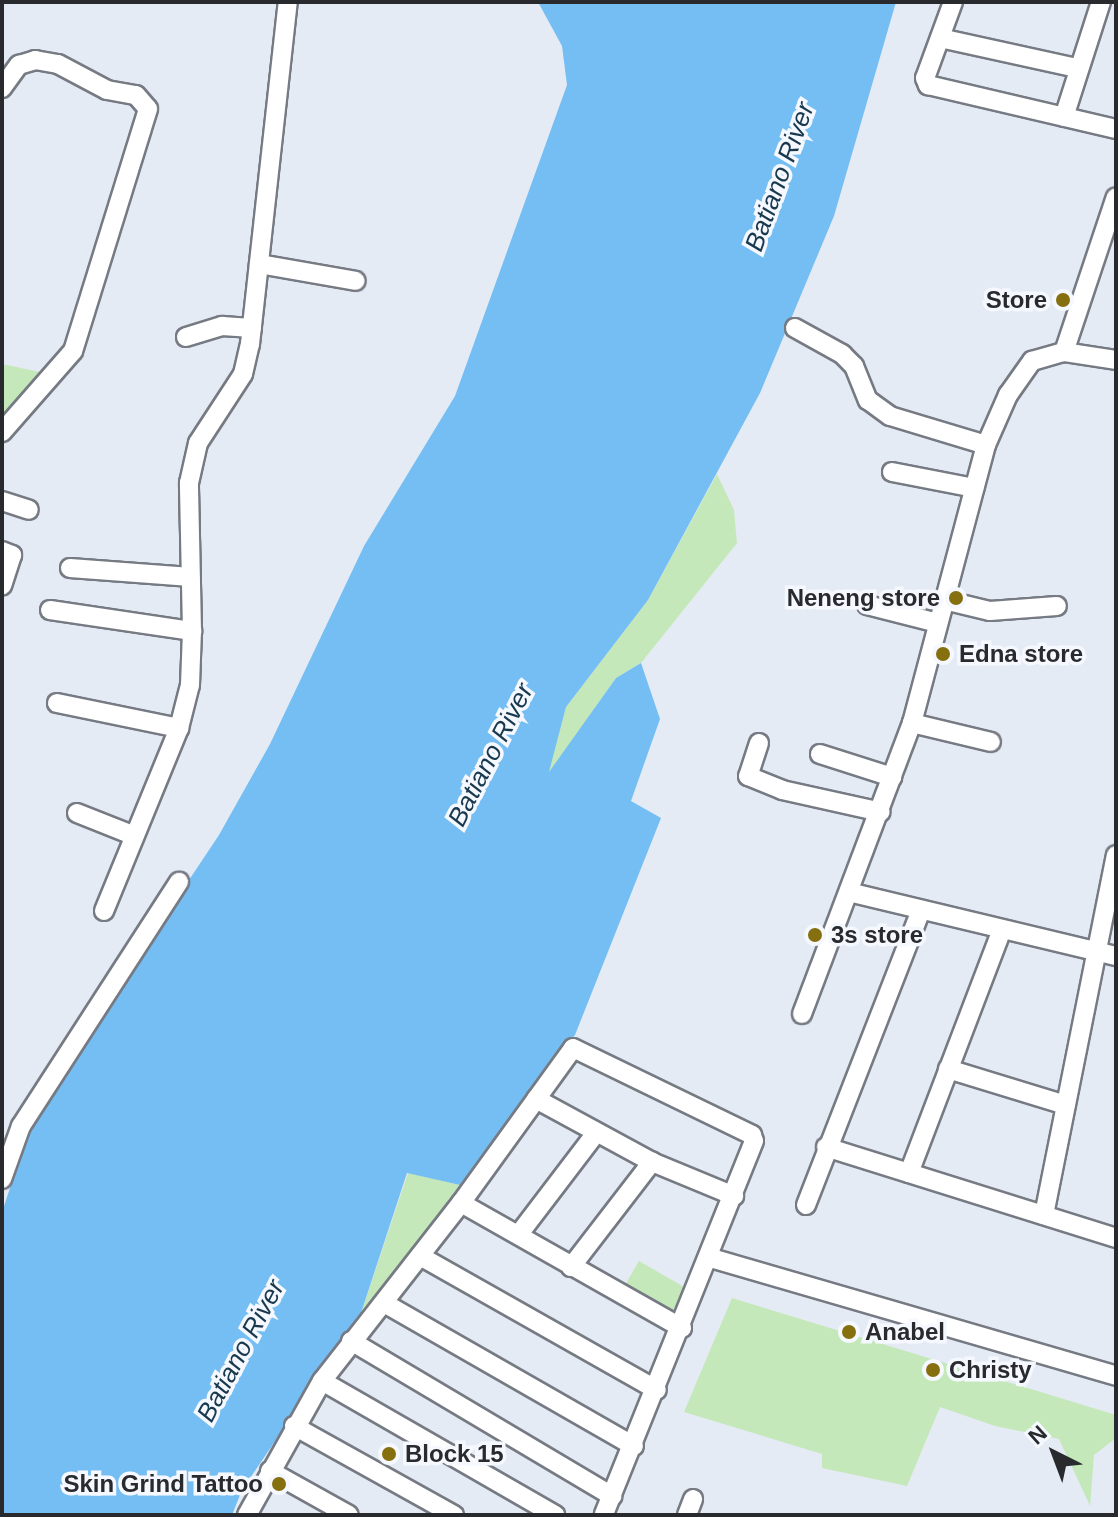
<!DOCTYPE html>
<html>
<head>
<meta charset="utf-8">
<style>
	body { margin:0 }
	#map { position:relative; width:1118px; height:1517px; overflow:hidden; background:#e5ebf4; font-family:Arial,sans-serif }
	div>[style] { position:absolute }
	.green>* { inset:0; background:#c4e8b9; transform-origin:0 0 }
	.water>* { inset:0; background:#75bef3 }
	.roads { filter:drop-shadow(2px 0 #767a83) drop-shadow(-2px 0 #767a83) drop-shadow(0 2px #767a83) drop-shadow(0 -2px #767a83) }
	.minor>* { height:18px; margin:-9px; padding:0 9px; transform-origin:9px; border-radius:9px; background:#fff }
	.dots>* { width:22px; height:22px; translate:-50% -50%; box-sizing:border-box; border:4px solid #f5f8fe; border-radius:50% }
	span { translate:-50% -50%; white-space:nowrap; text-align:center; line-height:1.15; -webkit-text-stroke:7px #f5f8fe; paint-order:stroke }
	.poi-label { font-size:24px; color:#282a2d; font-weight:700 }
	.right { translate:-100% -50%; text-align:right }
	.left { translate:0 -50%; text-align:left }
	.water-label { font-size:26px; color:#18384e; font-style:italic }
	.frame { position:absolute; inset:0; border:4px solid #282a2d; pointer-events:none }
	.north { position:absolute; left:1014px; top:1413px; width:80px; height:80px; -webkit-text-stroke:6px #f5f8fe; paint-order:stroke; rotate:318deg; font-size:22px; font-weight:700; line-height:32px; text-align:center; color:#282a2d }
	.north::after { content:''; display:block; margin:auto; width:28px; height:36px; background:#282a2d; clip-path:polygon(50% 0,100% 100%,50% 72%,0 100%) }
</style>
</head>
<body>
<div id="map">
	<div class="green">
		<i style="clip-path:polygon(2px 364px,54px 375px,2px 428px)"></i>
		<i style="clip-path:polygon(717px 474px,734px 510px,737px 543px,641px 663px,616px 678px,548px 774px,566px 707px,648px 600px)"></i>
		<i style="clip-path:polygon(408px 1173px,460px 1185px,360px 1316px)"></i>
		<i style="left:639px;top:1261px;width:54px;height:29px;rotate:30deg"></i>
		<i style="clip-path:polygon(732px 1298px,1116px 1415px,1116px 1438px,1094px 1455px,1090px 1506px,1059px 1439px,995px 1426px,940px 1407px,907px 1486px,822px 1468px,822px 1454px,684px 1412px)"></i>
	</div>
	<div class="water">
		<i style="clip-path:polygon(538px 2px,896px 2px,834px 216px,760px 393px,648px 600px,566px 707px,549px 772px,616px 678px,641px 663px,660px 719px,631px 801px,661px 818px,575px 1035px,460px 1185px,407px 1173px,360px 1316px,242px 1490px,232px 1515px,2px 1515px,2px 1212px,29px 1131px,69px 1060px,219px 835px,270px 744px,364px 546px,455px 396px,567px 85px,562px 46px)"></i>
	</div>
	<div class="roads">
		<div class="minor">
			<i style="left:953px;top:2px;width:81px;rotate:110.2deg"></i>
			<i style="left:925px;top:78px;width:8px;rotate:67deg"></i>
			<i style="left:928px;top:85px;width:193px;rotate:13.2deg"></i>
			<i style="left:940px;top:38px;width:140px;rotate:12.4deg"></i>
			<i style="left:2px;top:88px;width:29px;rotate:-54deg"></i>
			<i style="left:19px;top:65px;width:17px;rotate:-17deg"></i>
			<i style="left:35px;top:60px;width:23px;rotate:10deg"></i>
			<i style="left:58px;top:64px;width:55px;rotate:28deg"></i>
			<i style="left:107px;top:90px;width:29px;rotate:10deg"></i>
			<i style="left:136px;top:95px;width:18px;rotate:49deg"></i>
			<i style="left:148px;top:109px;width:253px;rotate:107.2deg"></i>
			<i style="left:73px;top:351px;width:108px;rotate:131.2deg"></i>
			<i style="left:1064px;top:117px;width:121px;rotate:-72.2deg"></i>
			<i style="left:259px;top:264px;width:98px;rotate:9.9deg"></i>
			<i style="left:795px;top:328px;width:54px;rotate:29deg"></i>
			<i style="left:842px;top:354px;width:17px;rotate:45deg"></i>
			<i style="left:854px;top:366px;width:37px;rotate:68deg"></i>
			<i style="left:868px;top:400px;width:27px;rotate:36deg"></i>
			<i style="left:890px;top:416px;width:100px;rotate:16.8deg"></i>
			<i style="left:186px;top:337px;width:38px;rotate:-17deg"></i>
			<i style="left:222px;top:326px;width:30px;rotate:4deg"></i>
			<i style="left:1064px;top:352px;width:53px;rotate:8.7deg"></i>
			<i style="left:892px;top:472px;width:84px;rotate:11deg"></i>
			<i style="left:2px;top:501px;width:28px;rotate:18deg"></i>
			<i style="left:2px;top:551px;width:11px;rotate:22deg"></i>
			<i style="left:12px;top:555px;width:32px;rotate:108deg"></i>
			<i style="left:70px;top:568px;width:121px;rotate:4.3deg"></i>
			<i style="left:944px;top:600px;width:47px;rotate:13.4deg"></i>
			<i style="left:990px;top:611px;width:67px;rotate:-4.3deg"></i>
			<i style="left:867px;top:605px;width:73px;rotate:14.2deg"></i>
			<i style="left:50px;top:610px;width:144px;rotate:8.4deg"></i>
			<i style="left:192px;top:631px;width:148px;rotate:-91.2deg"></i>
			<i style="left:189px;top:483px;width:41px;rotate:-77.3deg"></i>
			<i style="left:198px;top:443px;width:82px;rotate:-56.9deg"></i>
			<i style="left:243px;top:374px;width:31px;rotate:-77deg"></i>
			<i style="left:250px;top:344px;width:344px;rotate:-83.7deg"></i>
			<i style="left:57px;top:703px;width:125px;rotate:11.6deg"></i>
			<i style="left:912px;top:723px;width:81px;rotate:13.5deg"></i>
			<i style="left:759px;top:743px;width:35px;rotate:108deg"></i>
			<i style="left:748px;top:776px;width:37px;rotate:22deg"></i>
			<i style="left:782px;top:790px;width:101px;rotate:12.5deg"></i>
			<i style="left:820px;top:754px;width:76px;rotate:17.7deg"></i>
			<i style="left:77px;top:813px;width:62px;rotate:21.6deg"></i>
			<i style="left:849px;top:892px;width:275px;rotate:13.5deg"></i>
			<i style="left:104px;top:911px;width:198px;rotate:-67.7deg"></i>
			<i style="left:179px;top:728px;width:44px;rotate:-75.7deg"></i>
			<i style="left:190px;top:685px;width:54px;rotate:-87.9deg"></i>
			<i style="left:802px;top:1014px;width:311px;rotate:-69.3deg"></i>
			<i style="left:912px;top:723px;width:288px;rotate:-75.1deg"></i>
			<i style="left:986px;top:445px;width:55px;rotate:-66.3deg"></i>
			<i style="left:1008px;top:395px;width:42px;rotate:-54.8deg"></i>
			<i style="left:1032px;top:361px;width:33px;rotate:-16deg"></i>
			<i style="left:1064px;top:352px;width:163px;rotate:-71.5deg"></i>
			<i style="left:948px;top:1069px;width:123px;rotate:17deg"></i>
			<i style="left:536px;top:1099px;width:132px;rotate:28.5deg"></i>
			<i style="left:652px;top:1162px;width:89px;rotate:22.5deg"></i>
			<i style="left:826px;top:1147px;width:304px;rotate:17.4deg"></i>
			<i style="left:909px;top:1173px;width:258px;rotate:-69.1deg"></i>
			<i style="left:2px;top:1179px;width:56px;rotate:-70.3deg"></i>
			<i style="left:21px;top:1126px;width:291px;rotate:-57.1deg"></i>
			<i style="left:461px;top:1203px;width:254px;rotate:29.5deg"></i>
			<i style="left:806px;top:1205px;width:314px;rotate:-68.7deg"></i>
			<i style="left:1044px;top:1215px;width:367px;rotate:-78.7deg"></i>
			<i style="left:519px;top:1234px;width:127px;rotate:-52.7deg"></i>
			<i style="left:420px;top:1256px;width:272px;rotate:29.5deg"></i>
			<i style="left:711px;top:1258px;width:422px;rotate:16.2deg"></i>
			<i style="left:571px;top:1267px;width:133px;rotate:-52.4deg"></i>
			<i style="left:384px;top:1303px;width:288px;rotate:29.8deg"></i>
			<i style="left:351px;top:1341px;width:304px;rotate:30.7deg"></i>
			<i style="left:322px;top:1381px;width:269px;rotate:29.9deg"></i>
			<i style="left:294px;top:1426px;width:183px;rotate:29.1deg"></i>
			<i style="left:270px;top:1471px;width:90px;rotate:29.1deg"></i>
			<i style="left:247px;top:1515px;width:154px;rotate:-60.8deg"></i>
			<i style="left:322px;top:1381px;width:226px;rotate:-52deg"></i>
			<i style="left:461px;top:1203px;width:191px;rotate:-54.1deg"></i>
			<i style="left:573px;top:1048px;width:199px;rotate:25.9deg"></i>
			<i style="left:752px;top:1135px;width:6px;rotate:72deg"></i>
			<i style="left:754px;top:1141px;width:403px;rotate:111.9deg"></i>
			<i style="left:687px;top:1515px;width:17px;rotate:-69deg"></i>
		</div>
	</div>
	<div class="dots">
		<i style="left:1063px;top:300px;background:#866f0e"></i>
		<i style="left:956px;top:598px;background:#866f0e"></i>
		<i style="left:943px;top:654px;background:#866f0e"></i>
		<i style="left:815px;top:935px;background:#866f0e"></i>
		<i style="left:849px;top:1332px;background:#866f0e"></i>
		<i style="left:933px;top:1370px;background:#866f0e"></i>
		<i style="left:389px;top:1454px;background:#866f0e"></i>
		<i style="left:279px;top:1484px;background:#866f0e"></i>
	</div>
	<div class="poi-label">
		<span class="right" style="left:1047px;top:300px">Store</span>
		<span class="right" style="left:940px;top:598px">Neneng store</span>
		<span class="left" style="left:959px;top:654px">Edna store</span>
		<span class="left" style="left:831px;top:935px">3s store</span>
		<span class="left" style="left:865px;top:1332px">Anabel</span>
		<span class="left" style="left:949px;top:1370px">Christy</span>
		<span class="left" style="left:405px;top:1454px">Block 15</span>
		<span class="right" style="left:263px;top:1484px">Skin Grind Tattoo</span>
	</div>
	<div class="water-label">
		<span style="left:780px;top:177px;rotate:-70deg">Batiano River</span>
		<span style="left:491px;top:755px;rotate:-63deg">Batiano River</span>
		<span style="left:241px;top:1351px;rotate:-62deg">Batiano River</span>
	</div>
	<div class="frame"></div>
	<div class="north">N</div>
</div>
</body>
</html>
